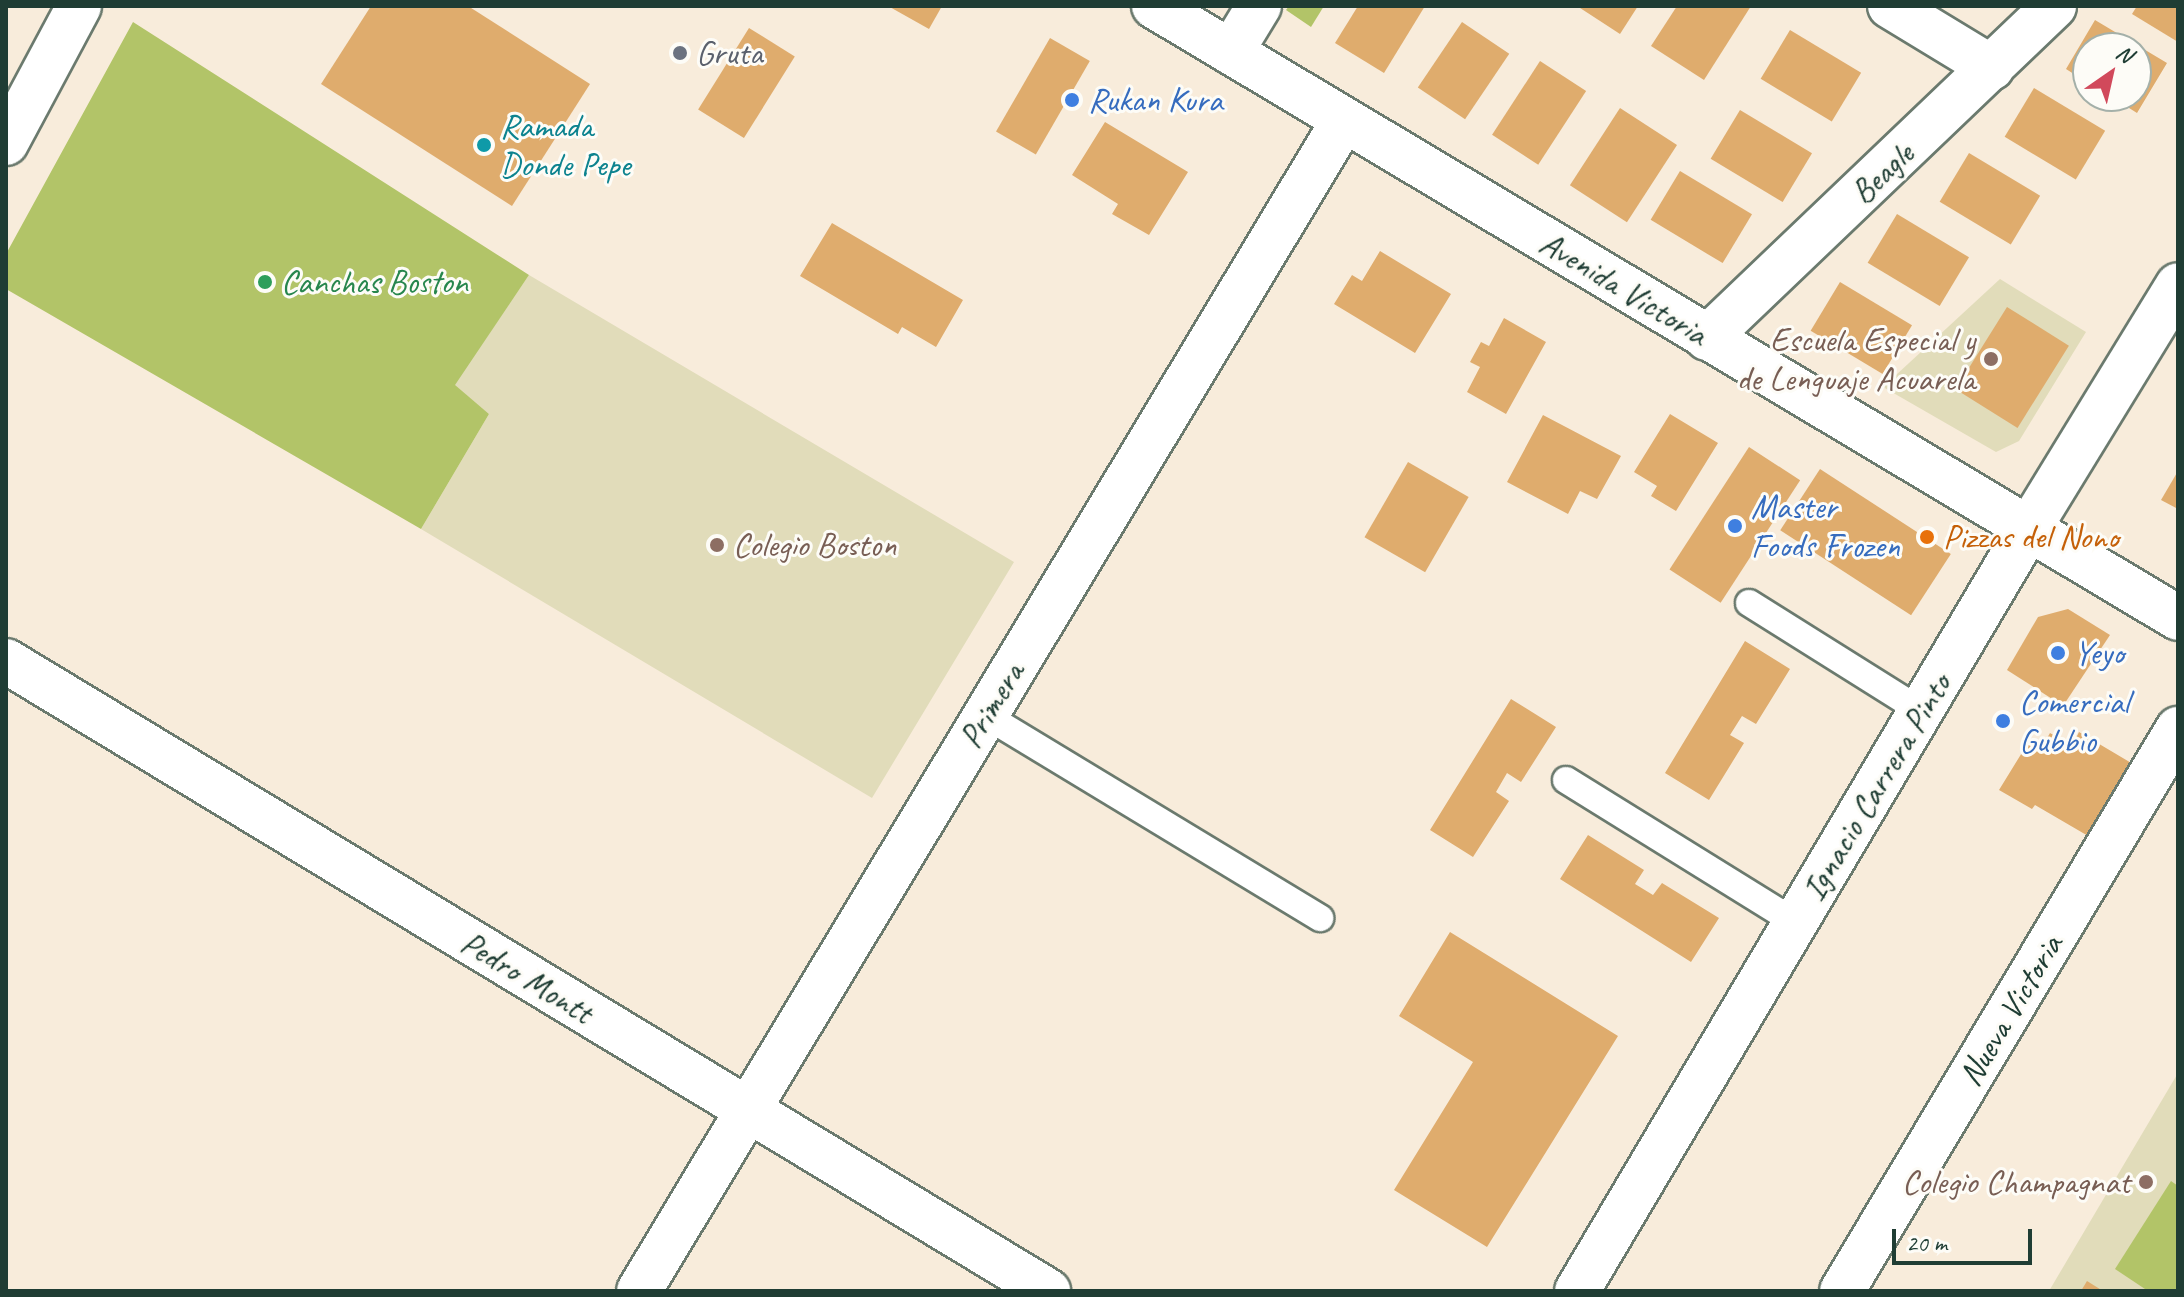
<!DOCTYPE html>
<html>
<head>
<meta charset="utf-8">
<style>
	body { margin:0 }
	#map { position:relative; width:2184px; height:1297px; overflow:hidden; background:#f8ecdb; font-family:Caveat,sans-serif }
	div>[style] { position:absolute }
	.built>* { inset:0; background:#e1dcba }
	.green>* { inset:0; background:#b2c468 }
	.building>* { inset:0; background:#dfac6d; transform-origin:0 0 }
	.roads { filter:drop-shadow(2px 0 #6b7a6e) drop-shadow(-2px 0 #6b7a6e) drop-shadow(0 2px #6b7a6e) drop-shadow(0 -2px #6b7a6e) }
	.lane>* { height:26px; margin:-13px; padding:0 13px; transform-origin:13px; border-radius:13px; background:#fff }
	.street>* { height:44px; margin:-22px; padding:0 22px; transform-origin:22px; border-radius:22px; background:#fff }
	.secondary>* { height:44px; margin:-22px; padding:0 22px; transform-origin:22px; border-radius:22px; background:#fff }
	.dots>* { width:22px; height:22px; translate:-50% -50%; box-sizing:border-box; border:4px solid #fdfcf7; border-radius:50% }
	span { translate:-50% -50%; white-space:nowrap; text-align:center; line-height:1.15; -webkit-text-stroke:6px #fdfcf7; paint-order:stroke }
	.worship-label { font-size:34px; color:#5b616d }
	.left { translate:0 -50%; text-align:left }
	.shop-label { font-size:34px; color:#366cbe }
	.culture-label { font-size:34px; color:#0d838f }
	.street-label { font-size:34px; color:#1f3d34 }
	.leisure-label { font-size:34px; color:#27864d }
	.education-label { font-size:34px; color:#785e54 }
	.right { translate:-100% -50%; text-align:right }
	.food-label { font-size:34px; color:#c56008 }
	.frame { position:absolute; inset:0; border:8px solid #1f3d34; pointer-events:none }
	.north { position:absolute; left:2072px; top:32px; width:80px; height:80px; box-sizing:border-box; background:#fdfcf7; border:2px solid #a4b0a9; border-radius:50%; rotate:34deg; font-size:22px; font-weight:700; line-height:32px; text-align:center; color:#1f3d34 }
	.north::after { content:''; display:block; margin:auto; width:28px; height:36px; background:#d1495b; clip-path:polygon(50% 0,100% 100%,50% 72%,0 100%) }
	.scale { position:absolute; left:1892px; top:1229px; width:140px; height:36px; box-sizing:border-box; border:4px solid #1f3d34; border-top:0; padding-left:10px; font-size:24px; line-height:28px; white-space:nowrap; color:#1f3d34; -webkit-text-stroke:6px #fdfcf7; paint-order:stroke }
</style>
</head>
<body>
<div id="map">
	<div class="built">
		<i style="clip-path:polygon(529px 275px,1014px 562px,872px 798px,421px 529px,489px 414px,454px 385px)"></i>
		<i style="clip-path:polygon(2000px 279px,2086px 332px,2019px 441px,1996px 452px,1883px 387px)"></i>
		<i style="clip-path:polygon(2178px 1073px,2178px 1291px,2049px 1291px)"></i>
	</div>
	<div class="green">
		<i style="clip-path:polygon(1289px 6px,1324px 6px,1311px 27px,1286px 10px)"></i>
		<i style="clip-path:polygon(133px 22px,529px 275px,455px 385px,489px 414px,421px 529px,6px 289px,6px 254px)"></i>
		<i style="clip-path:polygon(2171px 1181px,2178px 1186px,2178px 1291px,2148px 1291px,2115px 1269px)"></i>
	</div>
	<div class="building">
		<i style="clip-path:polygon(371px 6px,468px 6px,590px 84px,512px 206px,321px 84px)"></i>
		<i style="clip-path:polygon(888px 6px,942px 6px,929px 29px)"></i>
		<i style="clip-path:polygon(1358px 6px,1425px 6px,1384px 73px,1335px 43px)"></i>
		<i style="clip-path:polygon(1577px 6px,1638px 6px,1620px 34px)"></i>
		<i style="clip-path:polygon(1677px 6px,1751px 6px,1704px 80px,1651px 46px)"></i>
		<i style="clip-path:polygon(2137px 6px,2178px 6px,2178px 42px,2132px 14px)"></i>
		<i style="clip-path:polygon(2095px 20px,2167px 63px,2137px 113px,2110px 96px,2136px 96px,2136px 48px,2088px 48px,2088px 83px,2066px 69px)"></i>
		<i style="left:1462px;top:22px;width:57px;height:79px;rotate:34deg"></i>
		<i style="left:749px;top:28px;width:54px;height:96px;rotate:32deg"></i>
		<i style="left:1790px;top:30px;width:83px;height:57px;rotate:31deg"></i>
		<i style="left:1050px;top:38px;width:46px;height:108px;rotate:30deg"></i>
		<i style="left:1540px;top:61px;width:55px;height:88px;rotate:33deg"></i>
		<i style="left:2034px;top:88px;width:83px;height:57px;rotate:31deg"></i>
		<i style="left:1620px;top:108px;width:68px;height:92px;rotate:33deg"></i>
		<i style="left:1740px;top:110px;width:84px;height:57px;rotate:31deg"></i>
		<i style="clip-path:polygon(1105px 122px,1188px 172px,1149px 235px,1112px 214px,1118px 204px,1072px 175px)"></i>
		<i style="left:1969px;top:153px;width:83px;height:57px;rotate:31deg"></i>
		<i style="left:1680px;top:171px;width:84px;height:57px;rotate:31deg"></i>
		<i style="left:1897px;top:214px;width:84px;height:57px;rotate:31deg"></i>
		<i style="clip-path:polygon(832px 223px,963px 300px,936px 347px,902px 327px,898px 334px,800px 276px)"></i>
		<i style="clip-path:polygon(1380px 251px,1451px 294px,1415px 353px,1334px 304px,1352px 275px,1362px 281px)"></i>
		<i style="left:1840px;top:282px;width:84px;height:57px;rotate:31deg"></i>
		<i style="left:2007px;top:307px;width:73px;height:97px;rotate:32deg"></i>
		<i style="clip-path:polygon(1504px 318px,1546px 342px,1506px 414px,1467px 392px,1480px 367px,1470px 362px,1481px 342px,1489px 346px)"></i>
		<i style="clip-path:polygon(1670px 414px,1718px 443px,1676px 511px,1651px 496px,1657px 486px,1634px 472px)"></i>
		<i style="clip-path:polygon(1543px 415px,1621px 456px,1597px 499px,1580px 491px,1568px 514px,1507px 482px)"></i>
		<i style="left:1749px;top:447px;width:61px;height:146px;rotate:33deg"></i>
		<i style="left:1408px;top:462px;width:70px;height:87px;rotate:30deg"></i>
		<i style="left:1820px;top:469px;width:156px;height:73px;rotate:33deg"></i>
		<i style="clip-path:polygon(2178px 471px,2178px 509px,2161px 500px)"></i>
		<i style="clip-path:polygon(2068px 609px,2110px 635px,2063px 706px,2007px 670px,2038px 617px)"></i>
		<i style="clip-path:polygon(1745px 641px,1790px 669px,1756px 724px,1742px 716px,1730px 735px,1744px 743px,1709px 800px,1665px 773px)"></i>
		<i style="clip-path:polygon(1511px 699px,1556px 727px,1521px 782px,1507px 773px,1496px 792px,1509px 801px,1473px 857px,1430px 830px)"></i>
		<i style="clip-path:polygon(2079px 732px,2138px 767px,2095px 840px,2035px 805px,2032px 809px,1999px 790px,2031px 738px,2043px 745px,2050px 733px,2072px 746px)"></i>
		<i style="clip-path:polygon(1588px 835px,1644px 870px,1635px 884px,1653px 895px,1662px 883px,1719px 918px,1691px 962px,1560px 879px)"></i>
		<i style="clip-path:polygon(1450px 932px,1618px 1036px,1487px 1247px,1394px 1190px,1473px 1062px,1399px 1016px)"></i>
		<i style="clip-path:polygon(2087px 1281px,2103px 1291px,2081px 1291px)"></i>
	</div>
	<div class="roads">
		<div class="lane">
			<i style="left:1749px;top:603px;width:203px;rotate:32.1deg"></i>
			<i style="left:985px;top:715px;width:392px;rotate:31.2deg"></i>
			<i style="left:1566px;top:780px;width:269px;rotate:31.8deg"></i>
		</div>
		<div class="street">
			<i style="left:1890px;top:6px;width:119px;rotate:31.3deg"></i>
			<i style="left:1231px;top:52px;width:54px;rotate:-58.7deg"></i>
			<i style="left:6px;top:143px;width:155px;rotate:-61.9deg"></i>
			<i style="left:1707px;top:338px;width:480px;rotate:-43.7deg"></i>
			<i style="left:6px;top:661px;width:1218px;rotate:31.16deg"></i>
			<i style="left:639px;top:1291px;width:1367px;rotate:-58.95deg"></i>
			<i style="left:1842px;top:1291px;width:655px;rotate:-59.13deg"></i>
		</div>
		<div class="secondary">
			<i style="left:1154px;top:6px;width:1193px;rotate:30.86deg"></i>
			<i style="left:1577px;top:1291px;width:885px;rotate:-59.35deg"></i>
			<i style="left:2028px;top:530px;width:287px;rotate:-58.5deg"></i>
		</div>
	</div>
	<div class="dots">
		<i style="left:680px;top:53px;background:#6b7280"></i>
		<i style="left:1072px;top:100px;background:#3f7fe0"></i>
		<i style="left:484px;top:145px;background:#0f9aa8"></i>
		<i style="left:265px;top:282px;background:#2e9e5b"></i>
		<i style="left:1991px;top:359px;background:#8d6e63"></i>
		<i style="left:1735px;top:526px;background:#3f7fe0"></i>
		<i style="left:1927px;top:537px;background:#e8710a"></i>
		<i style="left:717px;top:545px;background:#8d6e63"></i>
		<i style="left:2058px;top:653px;background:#3f7fe0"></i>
		<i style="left:2003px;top:721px;background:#3f7fe0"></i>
		<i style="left:2146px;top:1182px;background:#8d6e63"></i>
	</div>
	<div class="worship-label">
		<span class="left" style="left:696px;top:53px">Gruta</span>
	</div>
	<div class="shop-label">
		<span class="left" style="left:1088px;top:100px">Rukan Kura</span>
		<span class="left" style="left:1751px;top:526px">Master<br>Foods Frozen</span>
		<span class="left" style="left:2074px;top:653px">Yeyo</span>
		<span class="left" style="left:2019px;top:721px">Comercial<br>Gubbio</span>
	</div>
	<div class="culture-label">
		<span class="left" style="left:500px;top:145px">Ramada<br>Donde Pepe</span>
	</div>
	<div class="street-label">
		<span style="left:1882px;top:173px;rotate:-43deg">Beagle</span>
		<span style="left:1624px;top:288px;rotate:31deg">Avenida Victoria</span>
		<span style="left:991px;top:705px;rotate:-59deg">Primera</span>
		<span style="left:1876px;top:787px;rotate:-59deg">Ignacio Carrera Pinto</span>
		<span style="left:527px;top:977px;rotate:31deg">Pedro Montt</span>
		<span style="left:2010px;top:1010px;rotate:-59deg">Nueva Victoria</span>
	</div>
	<div class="leisure-label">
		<span class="left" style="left:281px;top:282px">Canchas Boston</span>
	</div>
	<div class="education-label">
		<span class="right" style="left:1975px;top:359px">Escuela Especial y<br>de Lenguaje Acuarela</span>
		<span class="left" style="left:733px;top:545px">Colegio Boston</span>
		<span class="right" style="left:2130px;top:1182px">Colegio Champagnat</span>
	</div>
	<div class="food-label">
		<span class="left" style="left:1943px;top:537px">Pizzas del Nono</span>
	</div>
	<div class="frame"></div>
	<div class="north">N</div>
	<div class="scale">20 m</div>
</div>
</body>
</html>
